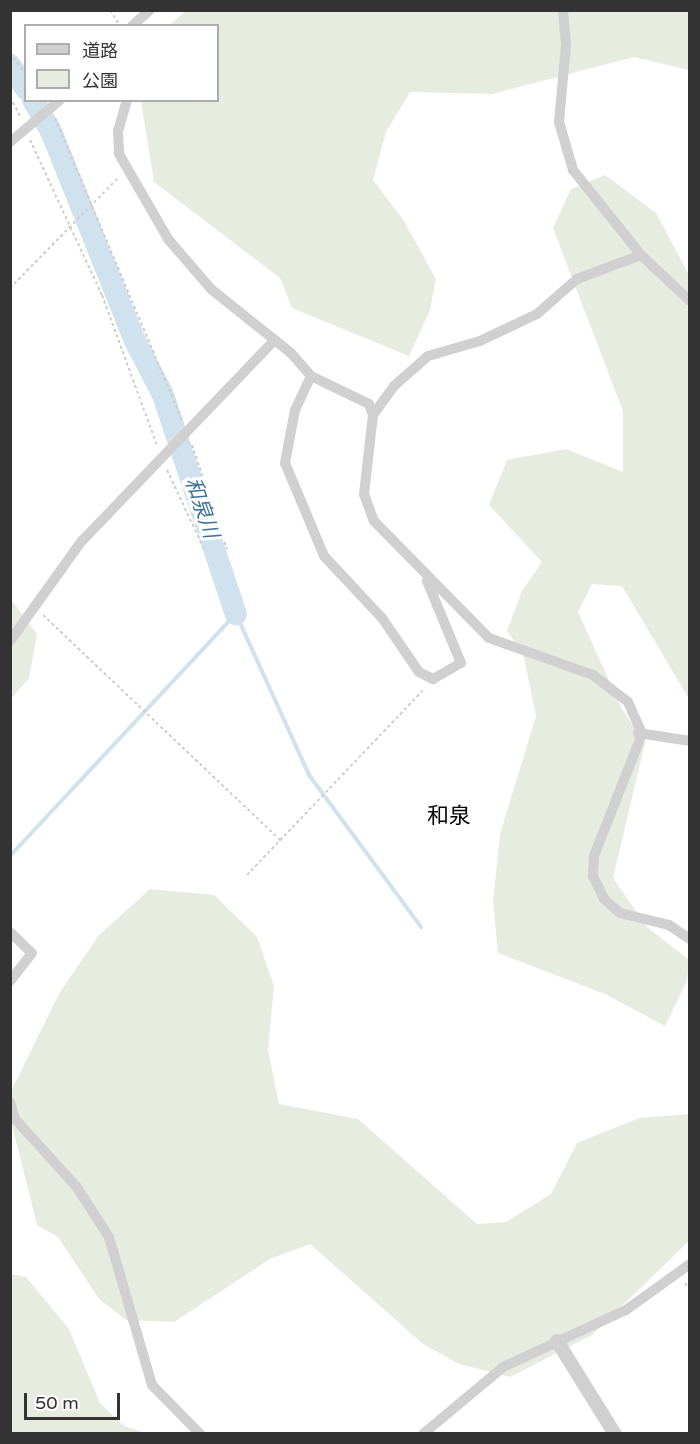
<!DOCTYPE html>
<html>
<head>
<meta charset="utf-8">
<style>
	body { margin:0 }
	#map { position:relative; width:700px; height:1444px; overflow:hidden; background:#fff; font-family:"Varela Round","Noto Sans JP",sans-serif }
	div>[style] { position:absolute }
	.green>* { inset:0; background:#e6ecdf }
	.stream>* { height:4px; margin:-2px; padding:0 2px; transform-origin:2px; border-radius:2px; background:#cfe2ee }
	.river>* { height:22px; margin:-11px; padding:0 11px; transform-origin:11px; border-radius:11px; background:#cfe2ee }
	.path>* { height:2px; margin-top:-1px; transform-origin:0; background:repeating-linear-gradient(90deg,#cdcdcd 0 3px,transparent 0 6px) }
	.minor>* { height:10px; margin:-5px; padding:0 5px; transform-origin:5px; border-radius:5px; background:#d0d0d0 }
	.tertiary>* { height:14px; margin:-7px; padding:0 7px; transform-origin:7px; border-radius:7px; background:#d0d0d0 }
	span { translate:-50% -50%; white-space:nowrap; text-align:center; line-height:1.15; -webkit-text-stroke:6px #fff; paint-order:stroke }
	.water-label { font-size:21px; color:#3f7597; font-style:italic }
	.quarter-label { font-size:22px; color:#000 }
	.frame { position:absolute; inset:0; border:12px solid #333; pointer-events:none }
	.legend { position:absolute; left:24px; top:24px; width:195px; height:78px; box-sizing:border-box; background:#fff; border:2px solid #adadad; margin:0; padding:8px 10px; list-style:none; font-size:18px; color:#333 }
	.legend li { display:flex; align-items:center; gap:12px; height:30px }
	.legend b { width:30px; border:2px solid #adadad }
	.scale { position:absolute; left:24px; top:1393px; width:96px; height:27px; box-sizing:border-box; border:3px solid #333; border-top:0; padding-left:8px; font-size:18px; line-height:21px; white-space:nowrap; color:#333; -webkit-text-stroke:4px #fff; paint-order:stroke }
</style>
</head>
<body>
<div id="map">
	<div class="green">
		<i style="clip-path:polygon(186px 11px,689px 11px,689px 70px,634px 57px,492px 94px,410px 92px,386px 132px,373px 180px,404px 221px,436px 279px,430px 310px,409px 356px,292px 308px,280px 278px,154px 182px,141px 101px,218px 100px,218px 26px,169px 25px)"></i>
		<i style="clip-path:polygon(605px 175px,656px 213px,689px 275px,689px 699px,622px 586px,592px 584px,578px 612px,622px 709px,645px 743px,613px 878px,647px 927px,689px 960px,687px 981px,665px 1026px,605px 994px,498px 953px,493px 901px,500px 834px,536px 716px,523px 653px,507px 631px,522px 591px,542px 562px,489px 505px,507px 460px,566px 449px,623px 472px,623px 411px,553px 228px,571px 189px)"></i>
		<i style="clip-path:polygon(10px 598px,37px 634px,29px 678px,11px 699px)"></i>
		<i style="clip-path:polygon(150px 889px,214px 895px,257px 937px,274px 986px,268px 1050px,279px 1104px,358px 1119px,477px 1224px,506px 1222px,551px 1194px,577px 1143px,639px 1118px,689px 1114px,689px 1241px,592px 1335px,510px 1377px,459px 1364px,423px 1344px,310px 1244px,270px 1259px,174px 1322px,126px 1320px,99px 1299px,58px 1237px,37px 1225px,11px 1121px,10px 1093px,60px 992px,99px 935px)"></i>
		<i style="clip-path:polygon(11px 1274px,26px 1277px,69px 1329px,100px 1403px,124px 1426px,145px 1433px,11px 1433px)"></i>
	</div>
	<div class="stream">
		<i style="left:10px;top:856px;width:331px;rotate:-47deg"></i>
		<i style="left:236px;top:614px;width:177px;rotate:65.6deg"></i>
		<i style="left:309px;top:775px;width:189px;rotate:53.6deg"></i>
	</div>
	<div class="river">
		<i style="left:10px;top:65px;width:29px;rotate:56deg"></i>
		<i style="left:33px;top:100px;width:36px;rotate:60deg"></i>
		<i style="left:51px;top:131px;width:224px;rotate:68.2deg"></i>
		<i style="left:134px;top:339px;width:63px;rotate:62.6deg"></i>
		<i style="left:163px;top:395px;width:231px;rotate:71.6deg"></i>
	</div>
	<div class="path">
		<i style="left:110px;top:10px;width:19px;rotate:58deg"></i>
		<i style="left:10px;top:53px;width:26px;rotate:53deg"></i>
		<i style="left:10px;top:97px;width:24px;rotate:62deg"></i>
		<i style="left:55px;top:118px;width:328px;rotate:67.2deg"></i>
		<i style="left:30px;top:140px;width:171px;rotate:65.1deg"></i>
		<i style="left:102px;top:295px;width:160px;rotate:69.9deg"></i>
		<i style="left:10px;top:288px;width:154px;rotate:-45.5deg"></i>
		<i style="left:192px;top:445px;width:110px;rotate:71.4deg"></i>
		<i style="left:167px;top:470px;width:89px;rotate:64.9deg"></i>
		<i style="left:43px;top:615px;width:327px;rotate:43.5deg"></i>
		<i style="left:247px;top:875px;width:258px;rotate:-46.4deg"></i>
		<i style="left:685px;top:1283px;width:9px;rotate:54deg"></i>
	</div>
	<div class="minor">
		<i style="left:132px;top:26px;width:24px;rotate:-42deg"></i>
		<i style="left:127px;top:100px;width:33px;rotate:106deg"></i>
		<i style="left:118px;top:132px;width:22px;rotate:87deg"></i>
		<i style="left:119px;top:154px;width:98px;rotate:60deg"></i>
		<i style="left:168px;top:239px;width:66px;rotate:49.3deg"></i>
		<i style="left:211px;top:289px;width:102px;rotate:38.7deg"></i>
		<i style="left:291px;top:353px;width:30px;rotate:49deg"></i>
		<i style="left:311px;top:376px;width:64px;rotate:25.8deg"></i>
		<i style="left:369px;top:404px;width:12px;rotate:70deg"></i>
		<i style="left:373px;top:415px;width:80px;rotate:96.5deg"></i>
		<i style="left:364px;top:494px;width:29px;rotate:70deg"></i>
		<i style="left:374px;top:521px;width:164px;rotate:45.5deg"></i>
		<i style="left:489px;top:638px;width:110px;rotate:19.6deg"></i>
		<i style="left:593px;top:675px;width:44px;rotate:37.6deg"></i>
		<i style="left:628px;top:702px;width:35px;rotate:66deg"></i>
		<i style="left:642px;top:734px;width:131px;rotate:111.5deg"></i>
		<i style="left:594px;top:856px;width:20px;rotate:93deg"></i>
		<i style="left:593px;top:876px;width:25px;rotate:64deg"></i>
		<i style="left:604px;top:899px;width:21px;rotate:41deg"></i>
		<i style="left:620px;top:913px;width:50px;rotate:13.8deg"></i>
		<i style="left:669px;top:925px;width:25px;rotate:34deg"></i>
		<i style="left:10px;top:142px;width:65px;rotate:-40deg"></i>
		<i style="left:641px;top:255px;width:67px;rotate:43.2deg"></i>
		<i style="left:311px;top:376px;width:38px;rotate:115deg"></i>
		<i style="left:295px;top:410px;width:54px;rotate:100.7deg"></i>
		<i style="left:285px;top:463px;width:101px;rotate:67.2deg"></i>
		<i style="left:324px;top:556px;width:85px;rotate:46.9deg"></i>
		<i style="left:382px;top:618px;width:65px;rotate:55.6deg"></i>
		<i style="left:419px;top:672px;width:16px;rotate:27deg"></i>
		<i style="left:433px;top:679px;width:32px;rotate:-30deg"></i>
		<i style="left:461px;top:663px;width:89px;rotate:-112.5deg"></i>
		<i style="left:373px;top:415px;width:36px;rotate:-54deg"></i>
		<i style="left:394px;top:386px;width:45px;rotate:-41.4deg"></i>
		<i style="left:428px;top:356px;width:54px;rotate:-16.1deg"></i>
		<i style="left:480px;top:341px;width:63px;rotate:-25.3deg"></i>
		<i style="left:537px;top:314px;width:53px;rotate:-41.2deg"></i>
		<i style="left:577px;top:279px;width:68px;rotate:-20.6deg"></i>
		<i style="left:641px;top:255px;width:109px;rotate:-128.7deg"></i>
		<i style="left:573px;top:170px;width:50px;rotate:-106.3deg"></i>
		<i style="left:559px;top:122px;width:77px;rotate:-84.8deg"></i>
		<i style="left:566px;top:45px;width:35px;rotate:-95deg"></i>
		<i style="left:10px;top:641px;width:122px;rotate:-54.4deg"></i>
		<i style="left:81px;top:542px;width:280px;rotate:-46.2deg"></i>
		<i style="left:638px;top:733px;width:53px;rotate:8.7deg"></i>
		<i style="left:10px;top:932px;width:30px;rotate:44deg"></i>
		<i style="left:32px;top:953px;width:36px;rotate:128deg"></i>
		<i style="left:10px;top:1102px;width:18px;rotate:74deg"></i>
		<i style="left:15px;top:1119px;width:91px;rotate:47.7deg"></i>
		<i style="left:76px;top:1186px;width:61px;rotate:57.1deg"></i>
		<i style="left:109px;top:1237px;width:154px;rotate:73.8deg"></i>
		<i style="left:152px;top:1385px;width:69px;rotate:45.6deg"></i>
		<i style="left:423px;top:1434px;width:104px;rotate:-39.9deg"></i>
		<i style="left:503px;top:1367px;width:136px;rotate:-24.9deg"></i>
		<i style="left:626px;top:1310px;width:79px;rotate:-35.7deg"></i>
	</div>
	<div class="tertiary">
		<i style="left:557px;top:1341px;width:110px;rotate:58.1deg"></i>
	</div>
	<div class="water-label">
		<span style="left:201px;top:508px;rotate:71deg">和泉川</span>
	</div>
	<div class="quarter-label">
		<span style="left:449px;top:817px">和泉</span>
	</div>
	<div class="frame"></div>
	<ul class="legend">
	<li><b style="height:8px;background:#d0d0d0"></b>道路</li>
	<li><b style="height:16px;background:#e6ecdf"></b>公園</li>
	</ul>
	<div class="scale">50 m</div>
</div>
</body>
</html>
